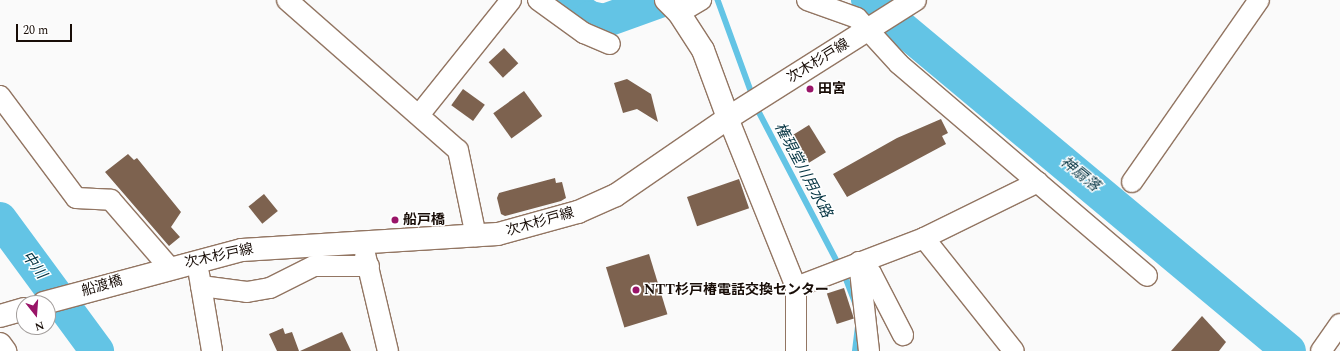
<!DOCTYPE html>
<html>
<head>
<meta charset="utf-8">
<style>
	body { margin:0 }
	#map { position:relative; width:1340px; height:351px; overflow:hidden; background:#fafafa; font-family:Spectral,"Noto Sans JP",serif }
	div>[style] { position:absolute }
	.stream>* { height:5.5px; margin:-2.75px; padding:0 2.75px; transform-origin:2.75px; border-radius:2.75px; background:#63c4e5 }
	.river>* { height:34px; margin:-17px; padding:0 17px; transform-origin:17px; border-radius:17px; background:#63c4e5 }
	.building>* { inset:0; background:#7d624f; transform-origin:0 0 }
	.roads { filter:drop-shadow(1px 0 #927562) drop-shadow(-1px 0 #927562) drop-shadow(0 1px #927562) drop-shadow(0 -1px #927562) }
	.minor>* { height:20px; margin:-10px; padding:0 10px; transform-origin:10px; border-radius:10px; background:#fff }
	.major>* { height:22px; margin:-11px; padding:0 11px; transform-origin:11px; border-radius:11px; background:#fff }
	.dots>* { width:11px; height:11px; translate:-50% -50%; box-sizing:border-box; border:2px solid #fff; border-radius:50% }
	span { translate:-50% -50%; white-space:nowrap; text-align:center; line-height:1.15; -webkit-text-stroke:3px #fff; paint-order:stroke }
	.street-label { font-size:14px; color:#180d07 }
	.poi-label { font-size:14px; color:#180d07; font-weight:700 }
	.left { translate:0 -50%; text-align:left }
	.water-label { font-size:15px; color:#043341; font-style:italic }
	.north { position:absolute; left:16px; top:295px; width:40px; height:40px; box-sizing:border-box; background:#fff; border:1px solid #a39e9c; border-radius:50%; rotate:163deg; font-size:11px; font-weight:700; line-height:16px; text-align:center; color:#180d07 }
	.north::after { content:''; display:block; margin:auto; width:14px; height:18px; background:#991468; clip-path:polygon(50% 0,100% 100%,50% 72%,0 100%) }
	.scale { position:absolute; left:16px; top:24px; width:56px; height:18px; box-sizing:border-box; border:2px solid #180d07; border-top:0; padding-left:5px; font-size:12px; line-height:14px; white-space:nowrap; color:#180d07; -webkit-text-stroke:3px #fff; paint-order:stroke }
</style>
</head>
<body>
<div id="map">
	<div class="stream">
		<i style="left:718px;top:0;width:102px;rotate:70deg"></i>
		<i style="left:756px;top:106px;width:194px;rotate:62.4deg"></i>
		<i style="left:846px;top:278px;width:26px;rotate:69deg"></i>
		<i style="left:855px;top:351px;width:23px;rotate:-83deg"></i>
	</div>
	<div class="river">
		<i style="left:564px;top:0;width:32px;rotate:35deg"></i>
		<i style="left:590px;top:18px;width:14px;rotate:12deg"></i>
		<i style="left:604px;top:21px;width:62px;rotate:-19.9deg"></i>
		<i style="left:868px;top:0;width:548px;rotate:39.82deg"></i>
		<i style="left:0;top:219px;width:164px;rotate:53.7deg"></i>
	</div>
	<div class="building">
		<i style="left:504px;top:48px;width:21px;height:21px;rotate:47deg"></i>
		<i style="clip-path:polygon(627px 79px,651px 94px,658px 122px,637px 109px,623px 113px,614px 83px)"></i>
		<i style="left:463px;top:89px;width:27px;height:20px;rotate:36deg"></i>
		<i style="left:524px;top:91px;width:31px;height:38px;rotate:54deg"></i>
		<i style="clip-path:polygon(941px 119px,948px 133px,942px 136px,946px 144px,847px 197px,833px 174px,897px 138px)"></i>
		<i style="left:809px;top:125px;width:32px;height:20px;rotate:58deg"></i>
		<i style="clip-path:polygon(128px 154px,134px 160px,137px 158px,181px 212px,171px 227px,180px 237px,169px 246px,105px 172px)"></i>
		<i style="clip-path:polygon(555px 178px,556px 183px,562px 182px,566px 198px,561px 201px,505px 216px,501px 214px,497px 198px,499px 193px)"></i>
		<i style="left:739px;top:179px;width:31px;height:55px;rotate:71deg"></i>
		<i style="left:264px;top:194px;width:22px;height:20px;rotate:51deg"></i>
		<i style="left:649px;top:254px;width:63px;height:45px;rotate:73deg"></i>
		<i style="left:844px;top:288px;width:32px;height:18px;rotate:72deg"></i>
		<i style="clip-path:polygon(1202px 316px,1226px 342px,1219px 351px,1171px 351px)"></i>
		<i style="clip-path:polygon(283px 328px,285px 334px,292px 332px,299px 351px,277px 351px,269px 334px)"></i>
		<i style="clip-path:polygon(342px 332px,351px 351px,300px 351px)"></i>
	</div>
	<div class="roads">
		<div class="minor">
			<i style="left:287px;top:0;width:227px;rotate:41.3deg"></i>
			<i style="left:458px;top:150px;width:88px;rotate:78.2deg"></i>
			<i style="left:538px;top:0;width:57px;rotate:35.7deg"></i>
			<i style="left:584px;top:33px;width:28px;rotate:23deg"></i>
			<i style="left:807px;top:0;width:53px;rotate:19.8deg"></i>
			<i style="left:857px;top:18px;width:62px;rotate:47.6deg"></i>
			<i style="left:899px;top:64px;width:326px;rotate:40.5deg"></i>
			<i style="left:679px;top:13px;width:26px;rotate:-31deg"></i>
			<i style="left:0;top:96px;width:127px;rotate:53.3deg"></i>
			<i style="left:76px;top:198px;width:35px;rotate:3deg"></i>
			<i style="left:111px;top:200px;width:89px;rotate:49.1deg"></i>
			<i style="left:419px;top:115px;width:147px;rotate:-51.3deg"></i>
			<i style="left:728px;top:118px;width:182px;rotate:68.1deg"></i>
			<i style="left:796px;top:287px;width:64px;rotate:90deg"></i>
			<i style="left:1132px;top:182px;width:222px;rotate:-55.1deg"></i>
			<i style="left:924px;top:238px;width:127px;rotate:-26.2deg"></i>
			<i style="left:365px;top:254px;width:100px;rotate:76.7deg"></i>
			<i style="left:859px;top:262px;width:90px;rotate:83.6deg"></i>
			<i style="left:859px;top:262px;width:16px;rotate:43deg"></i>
			<i style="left:871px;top:273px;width:70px;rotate:62.7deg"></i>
			<i style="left:199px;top:274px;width:78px;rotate:80.4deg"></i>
			<i style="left:201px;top:286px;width:46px;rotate:7.4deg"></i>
			<i style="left:247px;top:292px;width:23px;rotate:-10deg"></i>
			<i style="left:270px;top:288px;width:49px;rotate:-26.6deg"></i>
			<i style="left:314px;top:266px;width:55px"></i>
			<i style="left:796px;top:287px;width:137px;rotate:-20.9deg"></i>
			<i style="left:924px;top:238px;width:144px;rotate:51.5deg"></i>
			<i style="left:1321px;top:351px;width:33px;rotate:-55deg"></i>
		</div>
		<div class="major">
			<i style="left:666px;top:0;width:18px;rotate:45deg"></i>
			<i style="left:679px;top:13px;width:44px;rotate:57deg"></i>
			<i style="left:703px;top:50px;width:72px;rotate:69.8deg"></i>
			<i style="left:44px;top:303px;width:205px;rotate:-15deg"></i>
			<i style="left:242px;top:250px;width:256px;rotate:-3.6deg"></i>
			<i style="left:498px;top:234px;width:83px;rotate:-15.4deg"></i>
			<i style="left:578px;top:212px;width:42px;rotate:-24.1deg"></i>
			<i style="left:616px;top:195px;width:136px;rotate:-34.5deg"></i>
			<i style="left:728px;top:118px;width:221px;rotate:-32.3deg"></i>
			<i style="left:0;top:316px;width:25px;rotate:-16deg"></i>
			<i style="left:0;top:344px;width:9px;rotate:54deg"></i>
		</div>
	</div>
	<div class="dots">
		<i style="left:810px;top:89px;background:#991468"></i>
		<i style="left:395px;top:220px;background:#991468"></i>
		<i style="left:636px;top:290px;background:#991468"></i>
	</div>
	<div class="street-label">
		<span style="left:818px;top:61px;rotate:-32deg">次木杉戸線</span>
		<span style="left:540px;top:222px;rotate:-16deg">次木杉戸線</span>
		<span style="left:219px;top:256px;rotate:-12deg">次木杉戸線</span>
		<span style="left:102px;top:286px;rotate:-16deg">船渡橋</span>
	</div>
	<div class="poi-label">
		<span class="left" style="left:818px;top:89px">田宮</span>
		<span class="left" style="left:403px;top:220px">船戸橋</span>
		<span class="left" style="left:644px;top:290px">NTT杉戸椿電話交換センター</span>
	</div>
	<div class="water-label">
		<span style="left:803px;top:170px;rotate:62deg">権現堂川用水路</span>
		<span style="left:1080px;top:174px;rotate:39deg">神扇落</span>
		<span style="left:34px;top:265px;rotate:54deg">中川</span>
	</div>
	<div class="north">N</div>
	<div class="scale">20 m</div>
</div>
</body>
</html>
